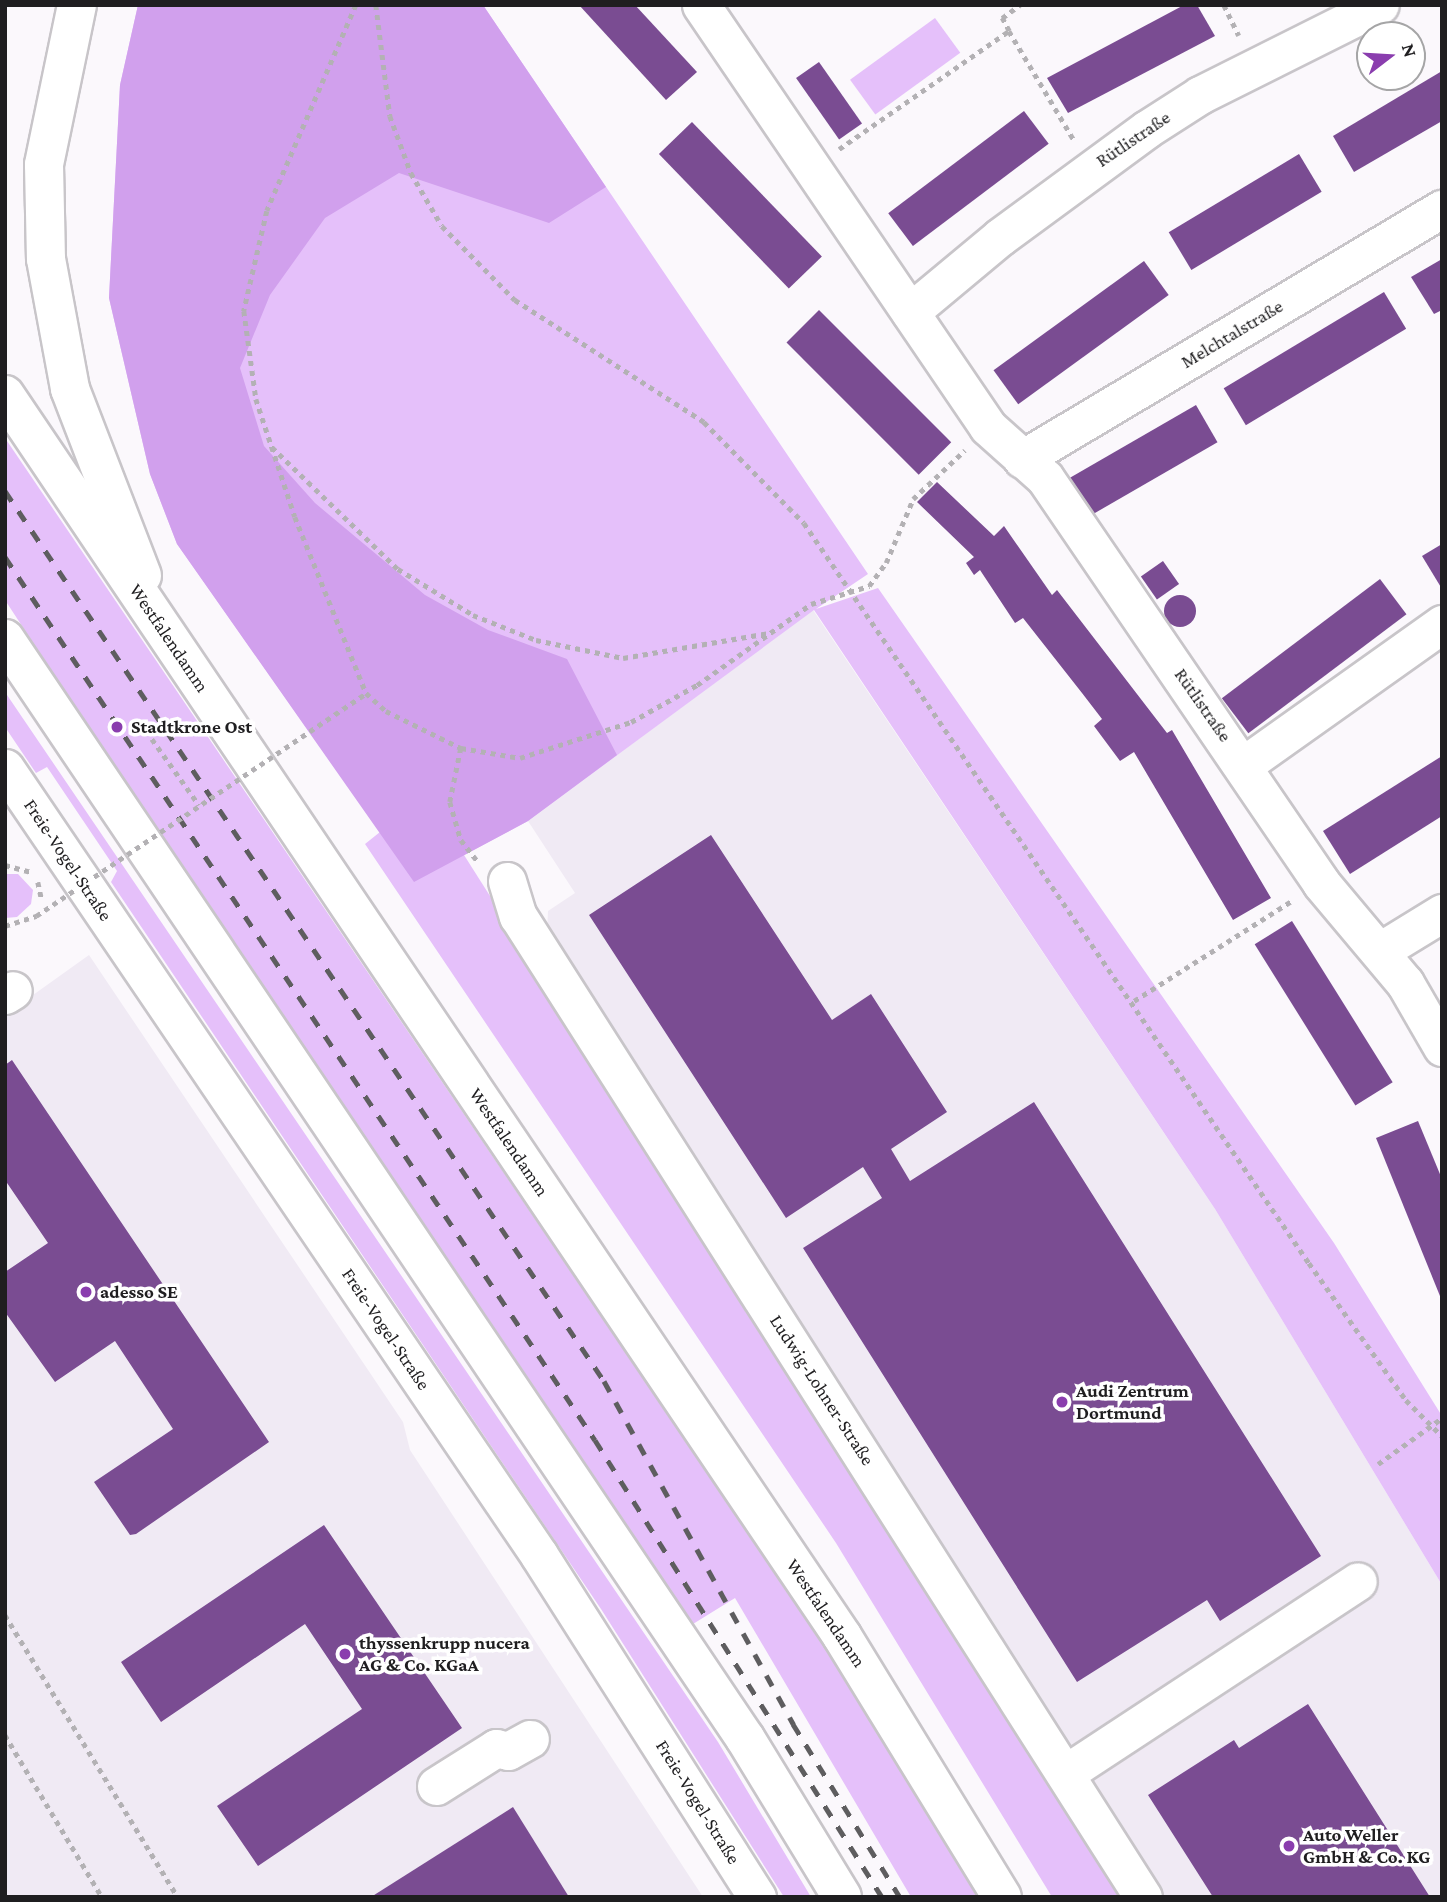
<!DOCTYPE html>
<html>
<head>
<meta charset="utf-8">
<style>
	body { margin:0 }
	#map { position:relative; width:1447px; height:1902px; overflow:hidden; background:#fbf8fc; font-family:"Crimson Pro",serif }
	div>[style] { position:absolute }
	.built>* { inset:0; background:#f0eaf4 }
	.green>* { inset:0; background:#e5c0fa; transform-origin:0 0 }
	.forest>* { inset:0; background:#d1a0ed }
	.building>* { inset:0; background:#7a4c92; transform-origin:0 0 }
	.round { border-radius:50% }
	.path>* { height:4.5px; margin-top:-2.25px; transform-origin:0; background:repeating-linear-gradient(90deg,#b3b1b4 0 5px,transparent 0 10px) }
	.roads { filter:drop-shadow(2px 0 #c8c5c9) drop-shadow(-2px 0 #c8c5c9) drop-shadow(0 2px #c8c5c9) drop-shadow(0 -2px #c8c5c9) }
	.minor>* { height:37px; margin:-18.5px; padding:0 18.5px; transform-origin:18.5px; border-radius:18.5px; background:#fff }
	.highway>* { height:38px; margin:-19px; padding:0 19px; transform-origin:19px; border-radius:19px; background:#fff }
	.rail>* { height:5px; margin-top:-2.5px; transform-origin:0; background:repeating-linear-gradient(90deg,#5e5d5f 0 12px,transparent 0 24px) }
	.path-bridge>* { height:4.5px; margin-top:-2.25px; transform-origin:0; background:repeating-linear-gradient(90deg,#b3b1b4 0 5px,transparent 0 10px) }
	.dots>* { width:19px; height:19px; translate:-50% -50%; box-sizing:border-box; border:4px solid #fff; border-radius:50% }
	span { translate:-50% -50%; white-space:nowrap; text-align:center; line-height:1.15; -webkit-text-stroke:7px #fff; paint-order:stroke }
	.street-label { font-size:19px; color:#1f1e20 }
	.poi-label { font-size:19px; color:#1f1e20; font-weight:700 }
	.left { translate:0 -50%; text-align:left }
	.frame { position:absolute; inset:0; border:7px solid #1f1e20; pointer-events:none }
	.north { position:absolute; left:1356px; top:21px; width:70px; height:70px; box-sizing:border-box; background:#fff; border:2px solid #a5a5a6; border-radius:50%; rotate:73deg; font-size:19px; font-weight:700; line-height:28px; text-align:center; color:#1f1e20 }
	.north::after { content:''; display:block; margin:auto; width:24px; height:32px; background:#8a3dae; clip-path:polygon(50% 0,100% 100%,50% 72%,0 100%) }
</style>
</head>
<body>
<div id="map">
	<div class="built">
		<i style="clip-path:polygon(813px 610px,1215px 1209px,1442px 1585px,1442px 1897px,1157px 1897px,547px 932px,548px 911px,575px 893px,528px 821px)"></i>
		<i style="clip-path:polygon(89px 955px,403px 1422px,410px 1450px,703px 1897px,5px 1897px,5px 1015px)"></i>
	</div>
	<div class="green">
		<i style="clip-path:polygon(138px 5px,483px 5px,868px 574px,816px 609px,878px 588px,1334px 1243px,1442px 1416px,1442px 1585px,1215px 1209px,814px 610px,528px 821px,464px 855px,1126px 1897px,1052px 1897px,836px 1543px,365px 844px,380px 832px,177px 544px,150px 474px,109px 298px,120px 85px)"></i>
		<i style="left:935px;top:18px;width:43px;height:105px;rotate:54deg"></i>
		<i style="clip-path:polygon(5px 438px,842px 1671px,977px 1897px,911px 1897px,735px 1598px,693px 1624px,67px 695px,5px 600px)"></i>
		<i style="clip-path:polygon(5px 692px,718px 1742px,811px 1897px,784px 1897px,601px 1609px,111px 882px,117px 871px,47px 767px,36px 773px,5px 727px)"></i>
		<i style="clip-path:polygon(5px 874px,18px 874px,33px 890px,31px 904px,17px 917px,5px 918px)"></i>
	</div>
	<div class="forest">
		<i style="clip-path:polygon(138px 5px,483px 5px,606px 187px,549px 223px,399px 173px,325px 218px,270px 295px,240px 368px,264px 446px,315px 503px,425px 595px,488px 630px,567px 659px,617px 755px,528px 821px,414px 882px,177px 544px,150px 474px,109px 298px,120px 85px)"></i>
	</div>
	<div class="building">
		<i style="clip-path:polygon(579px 5px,635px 5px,697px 72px,666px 100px)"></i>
		<i style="clip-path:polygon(1184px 5px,1197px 5px,1215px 36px,1068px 113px,1047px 78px)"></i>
		<i style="left:819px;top:62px;width:75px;height:28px;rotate:55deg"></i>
		<i style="clip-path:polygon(1442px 71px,1442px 121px,1354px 172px,1333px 136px)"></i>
		<i style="left:1024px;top:111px;width:41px;height:170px;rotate:53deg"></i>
		<i style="left:692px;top:122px;width:187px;height:46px;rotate:46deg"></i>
		<i style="left:1299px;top:154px;width:44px;height:152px;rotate:59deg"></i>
		<i style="clip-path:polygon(1442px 259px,1442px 310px,1434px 314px,1411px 277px)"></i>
		<i style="left:1144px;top:261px;width:42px;height:186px;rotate:54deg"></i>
		<i style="left:1384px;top:292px;width:43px;height:187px;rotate:59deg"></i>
		<i style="left:819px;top:310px;width:187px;height:46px;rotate:45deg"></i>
		<i style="left:1196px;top:405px;width:43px;height:150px;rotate:60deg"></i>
		<i style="clip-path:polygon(937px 482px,994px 536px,1004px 526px,1052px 595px,1057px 590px,1167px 733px,1172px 730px,1271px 898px,1233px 920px,1134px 752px,1120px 761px,1094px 726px,1102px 719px,1082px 693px,1023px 618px,1015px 623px,980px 570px,974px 575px,966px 563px,974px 557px,917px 502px)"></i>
		<i style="clip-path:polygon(1442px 544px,1442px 589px,1422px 556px)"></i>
		<i style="left:1163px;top:561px;width:28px;height:27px;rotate:55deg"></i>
		<i style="left:1380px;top:579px;width:44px;height:198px;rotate:53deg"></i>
		<i class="round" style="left:1164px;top:595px;width:32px;height:32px"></i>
		<i style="clip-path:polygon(1442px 756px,1442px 816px,1350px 874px,1323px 831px)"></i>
		<i style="clip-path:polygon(711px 835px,832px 1020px,871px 994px,947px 1112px,891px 1149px,910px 1181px,1034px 1102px,1321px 1556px,1220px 1621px,1207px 1600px,1077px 1682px,803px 1248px,882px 1198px,863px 1167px,786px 1218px,589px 915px)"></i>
		<i style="left:1292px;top:921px;width:190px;height:44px;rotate:58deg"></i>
		<i style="clip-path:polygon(12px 1060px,269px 1442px,136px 1534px,130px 1535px,94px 1482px,173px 1429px,115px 1341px,55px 1382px,5px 1312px,5px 1272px,48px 1243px,5px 1180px,5px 1065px)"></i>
		<i style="clip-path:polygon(1418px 1121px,1442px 1179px,1442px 1301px,1376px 1138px)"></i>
		<i style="clip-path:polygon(324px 1525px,462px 1728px,258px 1866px,217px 1806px,362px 1709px,305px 1624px,161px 1722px,121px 1662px)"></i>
		<i style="clip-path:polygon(1308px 1704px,1430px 1897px,1213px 1897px,1148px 1795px,1234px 1740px,1239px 1748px)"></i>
		<i style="clip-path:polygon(513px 1807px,569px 1897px,371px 1897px)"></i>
	</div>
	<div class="path">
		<i style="left:356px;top:5px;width:224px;rotate:113.4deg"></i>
		<i style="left:267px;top:211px;width:103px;rotate:103deg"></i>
		<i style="left:244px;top:311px;width:89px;rotate:82.2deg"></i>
		<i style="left:256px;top:399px;width:124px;rotate:71.7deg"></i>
		<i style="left:295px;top:517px;width:190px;rotate:68deg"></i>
		<i style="left:366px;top:693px;width:27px;rotate:42deg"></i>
		<i style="left:386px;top:711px;width:84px;rotate:26.3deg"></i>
		<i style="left:461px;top:748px;width:60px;rotate:9.6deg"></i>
		<i style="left:520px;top:758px;width:117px;rotate:-18deg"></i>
		<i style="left:631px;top:722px;width:76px;rotate:-29.3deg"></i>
		<i style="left:697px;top:685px;width:140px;rotate:-35.4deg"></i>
		<i style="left:811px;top:604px;width:61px;rotate:-17.2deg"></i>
		<i style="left:869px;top:586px;width:29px;rotate:-54deg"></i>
		<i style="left:886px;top:563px;width:69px;rotate:-67.1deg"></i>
		<i style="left:913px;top:499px;width:71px;rotate:-43.3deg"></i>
		<i style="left:376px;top:5px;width:112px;rotate:82.8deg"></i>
		<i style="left:390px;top:116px;width:61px;rotate:69.8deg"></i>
		<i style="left:411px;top:173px;width:61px;rotate:59.7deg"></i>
		<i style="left:442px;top:226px;width:104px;rotate:45.4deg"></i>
		<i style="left:515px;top:300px;width:225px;rotate:32.8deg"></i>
		<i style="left:704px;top:422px;width:142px;rotate:45.3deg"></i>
		<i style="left:804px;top:523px;width:896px;rotate:55.69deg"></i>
		<i style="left:1309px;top:1263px;width:168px;rotate:54.7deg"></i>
		<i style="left:1406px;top:1400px;width:51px;rotate:45deg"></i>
		<i style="left:1224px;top:5px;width:34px;rotate:64deg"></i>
		<i style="left:1009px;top:31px;width:15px;rotate:-118deg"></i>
		<i style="left:1002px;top:18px;width:22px;rotate:-36deg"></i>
		<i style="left:839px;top:149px;width:207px;rotate:-34.8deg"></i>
		<i style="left:1009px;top:31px;width:127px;rotate:59.2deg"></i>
		<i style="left:272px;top:447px;width:175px;rotate:44.1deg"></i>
		<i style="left:398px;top:569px;width:88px;rotate:31.5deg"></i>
		<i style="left:473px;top:615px;width:68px;rotate:21.6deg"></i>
		<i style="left:536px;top:640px;width:89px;rotate:11.7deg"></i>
		<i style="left:623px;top:658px;width:148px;rotate:-9.7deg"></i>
		<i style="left:152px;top:739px;width:81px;rotate:54.5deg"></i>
		<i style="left:461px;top:748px;width:55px;rotate:101.5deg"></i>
		<i style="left:450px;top:802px;width:40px;rotate:74deg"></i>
		<i style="left:461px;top:840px;width:29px;rotate:52deg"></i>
		<i style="left:5px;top:865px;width:27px;rotate:15deg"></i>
		<i style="left:38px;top:882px;width:19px;rotate:78deg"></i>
		<i style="left:1134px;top:1001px;width:188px;rotate:-32.4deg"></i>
		<i style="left:1378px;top:1464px;width:79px;rotate:-35.7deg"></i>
		<i style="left:5px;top:1615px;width:331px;rotate:58.5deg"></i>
		<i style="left:5px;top:1735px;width:189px;rotate:59.1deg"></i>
	</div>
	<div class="roads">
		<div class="minor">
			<i style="left:701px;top:5px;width:510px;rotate:55.78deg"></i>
			<i style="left:988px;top:427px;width:76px;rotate:41.8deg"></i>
			<i style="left:1045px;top:478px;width:490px;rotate:55.7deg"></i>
			<i style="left:1321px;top:883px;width:131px;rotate:50deg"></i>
			<i style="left:1405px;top:983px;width:74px;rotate:60deg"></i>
			<i style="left:910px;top:312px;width:117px;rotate:-39.8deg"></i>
			<i style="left:1000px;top:237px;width:182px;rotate:-36.3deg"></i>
			<i style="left:1147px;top:129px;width:63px;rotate:-32.7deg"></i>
			<i style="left:1200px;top:95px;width:201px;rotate:-26.6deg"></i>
			<i style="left:1022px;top:459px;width:489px;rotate:-30.8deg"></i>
			<i style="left:1245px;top:764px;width:242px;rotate:-35.4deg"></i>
			<i style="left:5px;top:768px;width:951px;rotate:55.84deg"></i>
			<i style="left:539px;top:1555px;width:406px;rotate:57.5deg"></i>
			<i style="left:507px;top:881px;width:37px;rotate:73deg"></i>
			<i style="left:518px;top:916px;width:1163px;rotate:57.5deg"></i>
			<i style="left:1380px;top:951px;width:73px;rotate:-31.5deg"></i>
			<i style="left:5px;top:995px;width:9px;rotate:-32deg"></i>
			<i style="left:1066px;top:1773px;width:349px;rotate:-33.3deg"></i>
			<i style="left:436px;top:1786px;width:71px;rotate:-32.3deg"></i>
			<i style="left:496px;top:1748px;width:12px;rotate:14deg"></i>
			<i style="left:508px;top:1751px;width:25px;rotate:-29deg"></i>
		</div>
		<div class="highway">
			<i style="left:77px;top:5px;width:163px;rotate:101.7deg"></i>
			<i style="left:44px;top:165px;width:94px;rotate:88.8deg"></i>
			<i style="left:46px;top:259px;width:132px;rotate:79.5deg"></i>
			<i style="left:70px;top:389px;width:200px;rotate:68.9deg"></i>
			<i style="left:5px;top:395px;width:1497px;rotate:56deg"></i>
			<i style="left:842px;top:1636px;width:306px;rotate:58.5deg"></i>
			<i style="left:5px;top:639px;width:1325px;rotate:56.05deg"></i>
			<i style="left:745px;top:1738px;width:186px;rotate:58.6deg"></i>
		</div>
	</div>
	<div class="rail">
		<i style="left:5px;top:491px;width:1073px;rotate:56.06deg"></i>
		<i style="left:604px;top:1381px;width:392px;rotate:61.1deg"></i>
		<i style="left:793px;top:1724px;width:203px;rotate:58.3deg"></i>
		<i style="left:5px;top:557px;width:1062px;rotate:56.25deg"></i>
		<i style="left:595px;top:1440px;width:540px;rotate:57.87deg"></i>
	</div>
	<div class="path-bridge">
		<i style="left:5px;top:926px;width:33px;rotate:-18deg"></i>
		<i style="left:36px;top:916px;width:398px;rotate:-34deg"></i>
	</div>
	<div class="dots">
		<i style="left:117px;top:727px;background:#8a3dae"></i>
		<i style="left:86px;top:1292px;background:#8a3dae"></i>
		<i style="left:1062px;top:1402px;background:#8a3dae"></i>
		<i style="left:345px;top:1654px;background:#8a3dae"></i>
		<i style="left:1289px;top:1846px;background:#8a3dae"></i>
	</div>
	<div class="street-label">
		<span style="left:1133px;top:139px;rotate:-34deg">Rütlistraße</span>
		<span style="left:1232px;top:334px;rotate:-31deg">Melchtalstraße</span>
		<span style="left:169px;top:638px;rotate:56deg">Westfalendamm</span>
		<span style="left:1203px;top:705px;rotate:55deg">Rütlistraße</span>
		<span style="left:68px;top:860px;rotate:56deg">Freie-Vogel-Straße</span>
		<span style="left:509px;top:1142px;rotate:56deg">Westfalendamm</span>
		<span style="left:386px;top:1329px;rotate:56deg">Freie-Vogel-Straße</span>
		<span style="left:822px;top:1390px;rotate:57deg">Ludwig-Lohner-Straße</span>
		<span style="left:826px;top:1613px;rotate:56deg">Westfalendamm</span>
		<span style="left:698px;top:1802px;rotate:58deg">Freie-Vogel-Straße</span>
	</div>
	<div class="poi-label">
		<span class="left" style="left:131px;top:727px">Stadtkrone Ost</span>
		<span class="left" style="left:100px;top:1292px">adesso SE</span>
		<span class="left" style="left:1076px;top:1402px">Audi Zentrum<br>Dortmund</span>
		<span class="left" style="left:359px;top:1654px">thyssenkrupp nucera<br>AG &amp; Co. KGaA</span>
		<span class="left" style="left:1303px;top:1846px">Auto Weller<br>GmbH &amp; Co. KG</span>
	</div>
	<div class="frame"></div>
	<div class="north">N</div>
</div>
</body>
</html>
